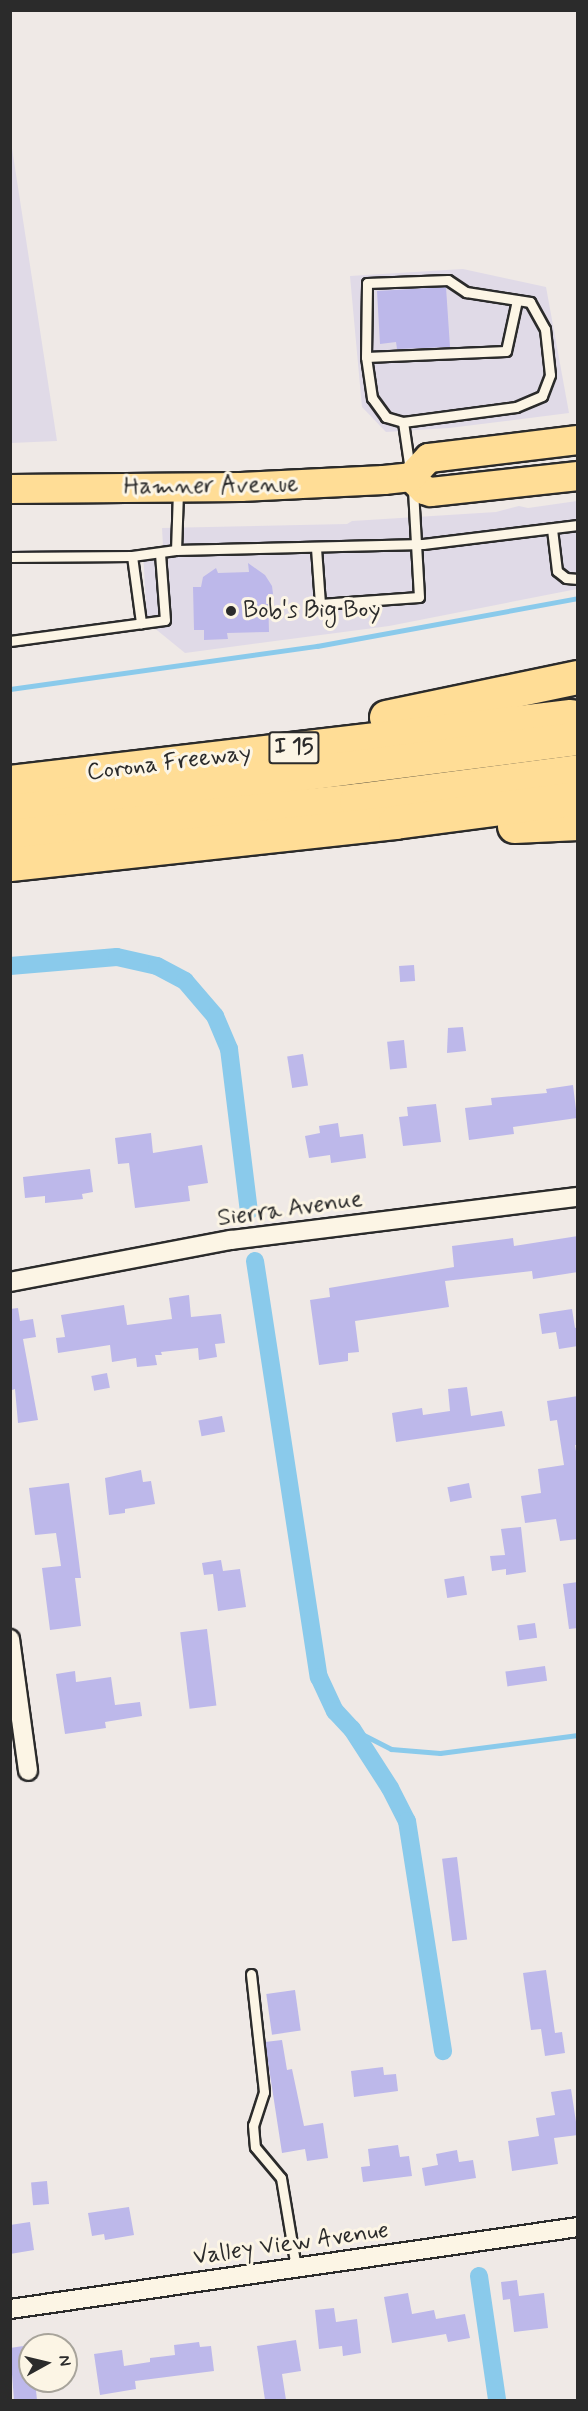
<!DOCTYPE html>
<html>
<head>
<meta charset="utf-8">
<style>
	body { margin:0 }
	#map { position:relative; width:588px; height:2411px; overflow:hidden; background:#efe9e6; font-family:Mynerve,sans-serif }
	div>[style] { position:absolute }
	.built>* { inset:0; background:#e0dae7 }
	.stream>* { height:5px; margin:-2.5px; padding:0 2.5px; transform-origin:2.5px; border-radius:2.5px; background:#8acaeb }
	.canal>* { height:18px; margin:-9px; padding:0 9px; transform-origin:9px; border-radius:9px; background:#8acaeb }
	.building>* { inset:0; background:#bdb8ea; transform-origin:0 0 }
	.roads { filter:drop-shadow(2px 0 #2b2b2b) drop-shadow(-2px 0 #2b2b2b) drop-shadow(0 2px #2b2b2b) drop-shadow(0 -2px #2b2b2b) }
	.lane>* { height:9px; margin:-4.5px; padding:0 4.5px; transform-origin:4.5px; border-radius:4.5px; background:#fcf5e5 }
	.street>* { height:18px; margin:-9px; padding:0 9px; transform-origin:9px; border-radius:9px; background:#fcf5e5 }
	.primary>* { height:28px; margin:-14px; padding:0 14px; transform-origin:14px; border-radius:14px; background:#ffdd96 }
	.highway>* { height:33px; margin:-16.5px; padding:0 16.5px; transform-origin:16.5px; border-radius:16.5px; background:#ffdd96 }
	.dots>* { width:16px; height:16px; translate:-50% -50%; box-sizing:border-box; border:3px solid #fcf5e5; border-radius:50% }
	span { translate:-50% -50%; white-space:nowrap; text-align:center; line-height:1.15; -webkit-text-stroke:6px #fcf5e5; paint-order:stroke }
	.shield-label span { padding:2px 4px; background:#fcf5e5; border:2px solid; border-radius:4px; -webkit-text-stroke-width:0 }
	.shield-label { font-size:22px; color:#2b2b2b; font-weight:700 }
	.street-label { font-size:24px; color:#2b2b2b }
	.poi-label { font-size:24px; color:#2b2b2b }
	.left { translate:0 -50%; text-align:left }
	.frame { position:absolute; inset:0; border:12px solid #2b2b2b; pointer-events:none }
	.north { position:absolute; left:18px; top:2333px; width:60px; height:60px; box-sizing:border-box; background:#fcf5e5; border:2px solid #a8a49b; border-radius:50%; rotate:82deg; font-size:16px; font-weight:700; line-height:24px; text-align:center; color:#2b2b2b }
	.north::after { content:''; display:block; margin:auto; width:21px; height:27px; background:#2b2b2b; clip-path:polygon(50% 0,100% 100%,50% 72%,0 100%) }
</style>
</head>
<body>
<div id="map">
	<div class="built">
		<i style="clip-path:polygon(10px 142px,11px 142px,57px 441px,11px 443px)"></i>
		<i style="clip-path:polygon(463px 269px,546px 287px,569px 413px,449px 428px,386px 432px,362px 407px,350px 276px)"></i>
		<i style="clip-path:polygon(577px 501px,577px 589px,389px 626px,185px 653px,147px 622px,143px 551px,163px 546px,162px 528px,347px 524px,352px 521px,496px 512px,519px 506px,528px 508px)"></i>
	</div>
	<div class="stream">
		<i style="left:10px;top:689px;width:310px;rotate:-8deg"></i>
		<i style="left:317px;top:646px;width:265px;rotate:-10.4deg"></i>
		<i style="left:352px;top:1729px;width:44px;rotate:27.1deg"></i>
		<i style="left:391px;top:1749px;width:49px;rotate:4.7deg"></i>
		<i style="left:440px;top:1753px;width:139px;rotate:-7.4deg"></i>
	</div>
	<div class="canal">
		<i style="left:10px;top:966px;width:107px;rotate:-4.8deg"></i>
		<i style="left:117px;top:957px;width:41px;rotate:12.7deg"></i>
		<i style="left:157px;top:966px;width:32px;rotate:28deg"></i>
		<i style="left:185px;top:981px;width:46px;rotate:49.4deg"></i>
		<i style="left:215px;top:1016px;width:36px;rotate:67deg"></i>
		<i style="left:229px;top:1049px;width:163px;rotate:83deg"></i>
		<i style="left:255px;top:1261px;width:421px;rotate:81.3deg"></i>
		<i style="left:319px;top:1677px;width:38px;rotate:65deg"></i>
		<i style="left:335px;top:1711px;width:25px;rotate:47deg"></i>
		<i style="left:352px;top:1729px;width:70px;rotate:57.2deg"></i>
		<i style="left:390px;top:1788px;width:37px;rotate:63deg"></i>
		<i style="left:407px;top:1821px;width:233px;rotate:81.1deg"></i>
		<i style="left:479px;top:2276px;width:125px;rotate:81.7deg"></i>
	</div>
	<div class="building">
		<i style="clip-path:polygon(446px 287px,450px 347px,397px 349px,396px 342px,380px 344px,377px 291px)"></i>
		<i style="clip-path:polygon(248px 563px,265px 575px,272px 586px,273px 594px,268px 594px,269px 632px,227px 633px,228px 639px,204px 640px,204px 630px,194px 630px,193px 587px,201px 587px,203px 577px,216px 568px,218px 573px,249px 572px)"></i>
		<i style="left:414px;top:965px;width:16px;height:15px;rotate:86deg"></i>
		<i style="clip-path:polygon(463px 1027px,466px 1051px,447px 1053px,448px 1028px)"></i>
		<i style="left:404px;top:1040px;width:28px;height:17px;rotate:84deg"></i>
		<i style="left:303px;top:1054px;width:32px;height:16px;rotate:81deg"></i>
		<i style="clip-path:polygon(573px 1085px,577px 1118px,513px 1127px,514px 1134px,469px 1140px,465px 1108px,492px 1105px,491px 1098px,547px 1093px,546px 1089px)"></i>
		<i style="clip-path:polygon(436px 1104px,441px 1142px,403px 1146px,399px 1117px,408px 1116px,407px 1107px)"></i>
		<i style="clip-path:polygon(338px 1123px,340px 1137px,363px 1134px,366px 1158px,331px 1163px,330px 1155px,309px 1158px,305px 1136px,320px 1133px,319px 1126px)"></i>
		<i style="clip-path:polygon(151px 1133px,153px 1153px,202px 1145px,208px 1183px,188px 1186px,190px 1201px,135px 1208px,129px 1163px,118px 1164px,115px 1138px)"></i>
		<i style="clip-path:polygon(90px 1169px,93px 1192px,82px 1194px,83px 1199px,45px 1203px,45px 1196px,25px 1198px,23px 1177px)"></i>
		<i style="clip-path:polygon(578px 1236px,578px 1272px,533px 1279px,532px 1271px,445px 1281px,449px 1307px,355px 1321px,359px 1352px,348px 1353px,348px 1361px,319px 1365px,310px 1300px,330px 1297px,329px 1288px,454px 1267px,452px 1246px,513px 1238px,514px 1246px)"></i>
		<i style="clip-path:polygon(189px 1295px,191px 1317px,221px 1314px,225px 1343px,215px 1344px,217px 1357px,199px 1360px,198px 1348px,161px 1352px,162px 1355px,155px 1355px,157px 1365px,137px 1367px,136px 1358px,112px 1362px,110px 1345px,58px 1353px,56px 1338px,65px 1337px,61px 1315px,124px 1305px,127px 1325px,172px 1319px,169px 1298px)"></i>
		<i style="clip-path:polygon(18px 1308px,20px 1321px,33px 1319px,36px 1337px,23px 1339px,38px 1420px,18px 1423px,15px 1389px,12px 1390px,10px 1381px,10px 1309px)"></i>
		<i style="clip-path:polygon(572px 1309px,575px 1328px,578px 1327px,578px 1346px,559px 1349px,556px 1332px,542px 1334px,539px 1314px)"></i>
		<i style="left:107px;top:1373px;width:15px;height:16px;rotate:79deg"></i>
		<i style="clip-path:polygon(467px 1387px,471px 1416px,502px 1411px,505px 1426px,396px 1442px,392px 1413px,422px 1408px,423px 1415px,450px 1411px,448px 1389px)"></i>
		<i style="clip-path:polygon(578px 1396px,578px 1445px,575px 1445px,578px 1464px,578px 1539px,560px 1541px,556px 1519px,525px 1523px,521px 1496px,541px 1493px,538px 1469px,564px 1465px,557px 1420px,550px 1421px,547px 1401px)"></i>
		<i style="left:222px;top:1416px;width:16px;height:24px;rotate:79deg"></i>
		<i style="clip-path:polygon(141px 1470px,143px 1482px,151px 1481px,155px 1504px,125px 1509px,125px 1513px,109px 1515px,105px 1478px)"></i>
		<i style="clip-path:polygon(69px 1483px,81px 1578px,75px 1578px,81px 1626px,50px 1630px,42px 1568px,61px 1566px,56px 1533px,35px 1535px,29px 1488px)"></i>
		<i style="left:469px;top:1483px;width:15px;height:22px;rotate:79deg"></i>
		<i style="clip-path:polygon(521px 1527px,526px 1572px,506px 1575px,506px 1569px,492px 1571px,490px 1556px,505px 1555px,501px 1529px)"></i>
		<i style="clip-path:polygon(221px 1560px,223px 1571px,240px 1569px,246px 1607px,218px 1611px,213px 1574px,204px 1575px,202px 1563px)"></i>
		<i style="left:464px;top:1576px;width:19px;height:20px;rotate:81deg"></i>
		<i style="clip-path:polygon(578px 1582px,578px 1628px,569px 1629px,563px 1584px)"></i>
		<i style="left:535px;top:1623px;width:15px;height:18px;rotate:82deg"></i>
		<i style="left:207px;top:1629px;width:77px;height:27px;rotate:83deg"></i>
		<i style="left:545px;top:1666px;width:15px;height:40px;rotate:82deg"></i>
		<i style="clip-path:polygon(75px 1671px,76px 1682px,111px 1677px,115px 1705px,140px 1702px,142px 1716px,105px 1722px,106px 1728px,65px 1734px,56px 1674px)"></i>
		<i style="left:457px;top:1857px;width:83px;height:15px;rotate:83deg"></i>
		<i style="clip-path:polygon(546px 1970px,555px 2033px,562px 2032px,565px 2053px,545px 2056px,541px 2029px,531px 2030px,523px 1973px)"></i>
		<i style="left:295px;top:1990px;width:41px;height:29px;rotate:82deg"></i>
		<i style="clip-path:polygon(282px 2040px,287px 2070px,292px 2069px,304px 2126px,323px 2123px,328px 2158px,307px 2161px,305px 2149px,282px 2153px,265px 2042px)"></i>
		<i style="clip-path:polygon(383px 2067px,384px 2075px,396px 2074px,398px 2091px,354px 2097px,351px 2071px)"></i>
		<i style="clip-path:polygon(571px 2089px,578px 2135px,554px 2138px,558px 2164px,512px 2171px,508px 2141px,539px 2136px,536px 2118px,555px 2115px,551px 2092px)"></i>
		<i style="clip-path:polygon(398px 2145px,400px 2157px,409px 2156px,412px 2176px,363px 2182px,361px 2167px,370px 2166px,368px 2149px)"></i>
		<i style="clip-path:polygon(457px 2150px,459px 2162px,473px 2160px,476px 2178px,425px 2186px,422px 2168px,438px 2165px,436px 2154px)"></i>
		<i style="left:47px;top:2181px;width:23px;height:16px;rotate:85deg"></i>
		<i style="clip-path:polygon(129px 2207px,134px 2235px,105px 2240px,104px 2234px,92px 2236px,88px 2213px)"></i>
		<i style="clip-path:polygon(30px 2222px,34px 2250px,10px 2254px,10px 2225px)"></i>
		<i style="clip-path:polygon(517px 2280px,519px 2296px,544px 2293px,548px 2328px,514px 2332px,510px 2299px,503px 2300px,501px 2282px)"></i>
		<i style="clip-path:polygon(408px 2293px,412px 2314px,434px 2310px,436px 2319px,465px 2314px,470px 2338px,448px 2342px,446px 2334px,392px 2343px,384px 2297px)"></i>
		<i style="clip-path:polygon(334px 2308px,336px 2322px,357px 2319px,361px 2353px,343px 2356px,342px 2346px,319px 2349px,315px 2310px)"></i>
		<i style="clip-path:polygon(296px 2340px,301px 2371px,282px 2374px,286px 2400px,265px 2400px,257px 2346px)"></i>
		<i style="clip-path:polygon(199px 2342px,200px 2347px,211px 2346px,214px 2371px,135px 2381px,136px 2389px,100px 2395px,94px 2354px,122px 2350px,124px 2366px,150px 2362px,150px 2358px,175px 2355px,174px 2345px)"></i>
		<i style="clip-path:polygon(30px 2345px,30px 2381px,35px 2381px,37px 2400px,14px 2400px,10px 2348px)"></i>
	</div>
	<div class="roads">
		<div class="lane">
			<i style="left:448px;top:280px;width:22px;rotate:34deg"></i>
			<i style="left:466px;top:292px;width:65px;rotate:8.9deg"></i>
			<i style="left:530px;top:302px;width:31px;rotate:61deg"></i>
			<i style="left:545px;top:329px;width:46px;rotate:83.8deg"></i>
			<i style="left:550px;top:375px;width:22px;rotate:111deg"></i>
			<i style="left:542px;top:396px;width:28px;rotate:157deg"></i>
			<i style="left:516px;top:407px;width:114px;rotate:172.4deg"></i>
			<i style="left:403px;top:422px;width:18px;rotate:-164deg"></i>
			<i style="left:386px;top:417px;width:24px;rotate:-126deg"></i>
			<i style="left:372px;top:398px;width:41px;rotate:-98.3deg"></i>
			<i style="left:366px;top:357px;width:74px;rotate:-89.2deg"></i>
			<i style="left:367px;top:283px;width:81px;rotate:-2.1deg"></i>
			<i style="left:366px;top:357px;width:140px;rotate:-2.5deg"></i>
			<i style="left:506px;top:351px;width:52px;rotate:-77.8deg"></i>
			<i style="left:403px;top:422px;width:49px;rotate:81.7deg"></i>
			<i style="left:178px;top:491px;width:59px;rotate:91.9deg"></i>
			<i style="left:176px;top:550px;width:247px;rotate:-1.4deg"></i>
			<i style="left:423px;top:544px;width:156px;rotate:-7deg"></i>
			<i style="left:552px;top:529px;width:42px;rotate:83.2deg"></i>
			<i style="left:557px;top:571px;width:11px;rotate:38deg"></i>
			<i style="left:566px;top:578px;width:12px;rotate:5deg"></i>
			<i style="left:316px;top:548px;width:56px;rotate:85.9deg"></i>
			<i style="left:320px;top:604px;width:99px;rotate:-4deg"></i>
			<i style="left:419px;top:597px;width:107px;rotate:-93.2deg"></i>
			<i style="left:132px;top:556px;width:68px;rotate:82.3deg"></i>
			<i style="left:10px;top:557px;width:122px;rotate:-0.5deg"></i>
			<i style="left:132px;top:556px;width:44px;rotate:-7.8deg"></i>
			<i style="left:10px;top:641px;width:156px;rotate:-7.7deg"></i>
			<i style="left:165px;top:620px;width:67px;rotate:-94.3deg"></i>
			<i style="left:251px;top:1974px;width:119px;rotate:83.7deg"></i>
			<i style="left:264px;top:2092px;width:35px;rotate:108deg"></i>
			<i style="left:253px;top:2125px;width:22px;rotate:85deg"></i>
			<i style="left:255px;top:2147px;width:40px;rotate:50deg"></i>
			<i style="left:281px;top:2178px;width:91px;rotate:80.5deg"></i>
		</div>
		<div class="street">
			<i style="left:10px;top:1282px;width:225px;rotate:-10.8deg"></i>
			<i style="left:231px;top:1240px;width:350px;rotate:-7.1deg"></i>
			<i style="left:10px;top:1639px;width:133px;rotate:82.2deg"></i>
			<i style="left:10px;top:2309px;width:574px;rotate:-8.21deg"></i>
		</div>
		<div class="primary">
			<i style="left:411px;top:477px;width:18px;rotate:45deg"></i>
			<i style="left:424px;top:490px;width:7px;rotate:16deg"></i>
			<i style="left:431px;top:492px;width:148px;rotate:-6.2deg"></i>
			<i style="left:10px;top:489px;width:231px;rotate:-0.5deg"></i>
			<i style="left:241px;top:487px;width:143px;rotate:-2.8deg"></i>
			<i style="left:384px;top:480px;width:27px;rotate:-6deg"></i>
			<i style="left:411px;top:477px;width:26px;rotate:-47deg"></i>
			<i style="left:429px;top:458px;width:150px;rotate:-6.9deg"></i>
		</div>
		<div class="highway">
			<i style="left:386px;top:717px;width:196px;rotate:-11.8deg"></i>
			<i style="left:10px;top:782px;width:564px;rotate:-6.72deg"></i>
			<i style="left:10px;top:811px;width:573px;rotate:-7.32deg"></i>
			<i style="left:514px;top:826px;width:64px;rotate:-2.7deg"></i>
			<i style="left:10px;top:836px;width:348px;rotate:-5.9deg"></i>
			<i style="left:356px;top:800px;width:224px;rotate:-7.4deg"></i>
			<i style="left:10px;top:864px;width:387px;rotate:-6.2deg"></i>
			<i style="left:395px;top:822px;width:185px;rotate:-7.5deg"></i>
		</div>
	</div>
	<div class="dots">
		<i style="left:231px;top:611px;background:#2b2b2b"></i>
	</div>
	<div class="shield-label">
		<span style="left:294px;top:748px">I 15</span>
	</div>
	<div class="street-label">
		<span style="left:211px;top:486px;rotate:-1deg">Hamner Avenue</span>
		<span style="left:169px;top:763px;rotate:-7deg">Corona Freeway</span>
		<span style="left:290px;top:1209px;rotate:-8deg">Sierra Avenue</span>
		<span style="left:291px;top:2244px;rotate:-8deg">Valley View Avenue</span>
	</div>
	<div class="poi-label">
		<span class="left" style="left:243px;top:611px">Bob's Big Boy</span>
	</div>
	<div class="frame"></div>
	<div class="north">N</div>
</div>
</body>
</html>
